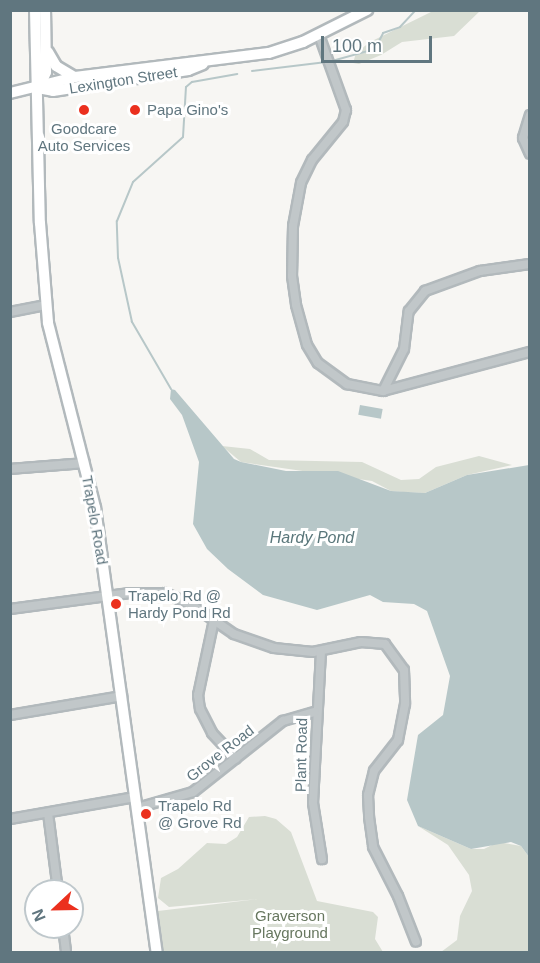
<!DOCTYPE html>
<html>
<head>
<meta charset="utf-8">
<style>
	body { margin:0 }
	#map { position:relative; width:540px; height:963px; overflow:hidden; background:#f7f6f3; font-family:Helvetica,sans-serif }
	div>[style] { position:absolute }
	.green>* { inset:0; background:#d9ded4 }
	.water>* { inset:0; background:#b7c7c8; transform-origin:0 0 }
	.stream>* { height:2px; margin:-1px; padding:0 1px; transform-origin:1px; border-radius:1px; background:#b7c7c8 }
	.roads { filter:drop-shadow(2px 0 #b2b9bc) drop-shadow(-2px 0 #b2b9bc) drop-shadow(0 2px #b2b9bc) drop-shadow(0 -2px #b2b9bc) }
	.minor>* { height:8px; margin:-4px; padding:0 4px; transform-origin:4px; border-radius:4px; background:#c1c7c9 }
	.major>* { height:10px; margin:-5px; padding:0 5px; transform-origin:5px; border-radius:5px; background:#fff }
	.dots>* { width:16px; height:16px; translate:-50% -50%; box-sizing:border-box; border:3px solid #fff; border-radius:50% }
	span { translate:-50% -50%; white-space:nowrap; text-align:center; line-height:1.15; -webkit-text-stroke:6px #fff; paint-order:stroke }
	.street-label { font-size:15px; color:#60767f }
	.poi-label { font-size:15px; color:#60767f }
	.left { translate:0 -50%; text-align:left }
	.park-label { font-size:15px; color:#67775f }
	.water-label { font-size:16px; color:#5a777b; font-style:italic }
	.frame { position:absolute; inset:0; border:12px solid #60767f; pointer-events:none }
	.north { position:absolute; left:24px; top:879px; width:60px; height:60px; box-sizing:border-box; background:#fff; border:2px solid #bfc8cc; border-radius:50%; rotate:248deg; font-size:16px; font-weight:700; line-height:24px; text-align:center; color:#60767f }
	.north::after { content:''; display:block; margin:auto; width:21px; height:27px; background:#eb301e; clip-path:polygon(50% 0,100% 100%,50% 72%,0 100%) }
	.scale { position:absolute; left:321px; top:36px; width:111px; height:27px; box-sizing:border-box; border:3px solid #60767f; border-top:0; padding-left:8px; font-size:18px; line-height:21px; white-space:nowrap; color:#60767f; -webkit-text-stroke:4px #fff; paint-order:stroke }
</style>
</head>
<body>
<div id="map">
	<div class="green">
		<i style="clip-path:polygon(433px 11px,480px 11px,454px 36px,402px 42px,381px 55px,359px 64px,353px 63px,356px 53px,370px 42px)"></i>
		<i style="clip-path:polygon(222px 446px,250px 449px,269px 460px,362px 462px,401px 480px,419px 479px,436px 467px,479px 456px,512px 465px,467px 475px,425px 493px,403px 492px,391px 491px,372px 481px,241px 462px)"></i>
		<i style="clip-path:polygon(265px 816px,276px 819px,291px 832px,317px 901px,373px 912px,378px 917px,375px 939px,383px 952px,163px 952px,158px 911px,258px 899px,169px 907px,158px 898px,161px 878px,178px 869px,207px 843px,226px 844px,237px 837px,249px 817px)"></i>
		<i style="clip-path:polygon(418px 826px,471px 849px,484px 849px,498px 842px,521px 846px,529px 857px,529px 952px,441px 952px,457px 940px,460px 916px,472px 891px,469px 875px,448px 845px)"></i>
	</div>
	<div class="water">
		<i style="clip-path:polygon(171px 389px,175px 390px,234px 459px,241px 462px,286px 471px,338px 471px,391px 491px,425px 493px,467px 475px,529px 465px,529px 857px,521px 846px,511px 842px,471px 849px,418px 826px,407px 800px,418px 735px,443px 715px,450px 676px,427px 611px,414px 604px,383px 602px,370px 595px,317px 610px,263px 595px,228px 569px,207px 549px,193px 524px,199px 462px,182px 415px,170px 399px)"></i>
		<i style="left:360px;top:405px;width:23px;height:10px;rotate:10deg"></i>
	</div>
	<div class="stream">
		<i style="left:332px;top:61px;width:45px;rotate:-15.6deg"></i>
		<i style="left:375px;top:49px;width:18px;rotate:-63deg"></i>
		<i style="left:383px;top:33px;width:18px;rotate:-19deg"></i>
		<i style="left:400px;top:27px;width:23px;rotate:-47deg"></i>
		<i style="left:252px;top:71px;width:75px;rotate:-6.9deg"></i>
		<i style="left:171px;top:389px;width:78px;rotate:-120.2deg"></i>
		<i style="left:132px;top:322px;width:66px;rotate:-102.3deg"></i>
		<i style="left:118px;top:258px;width:37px;rotate:-92deg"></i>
		<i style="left:117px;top:221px;width:42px;rotate:-67.7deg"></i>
		<i style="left:133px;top:182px;width:67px;rotate:-42deg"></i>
		<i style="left:183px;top:137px;width:50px;rotate:-86.6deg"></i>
		<i style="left:186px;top:87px;width:8px;rotate:-40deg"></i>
		<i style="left:192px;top:82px;width:46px;rotate:-10.1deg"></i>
	</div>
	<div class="roads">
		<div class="minor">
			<i style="left:319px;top:35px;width:80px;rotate:70.2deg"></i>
			<i style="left:346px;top:110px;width:12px;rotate:104deg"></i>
			<i style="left:343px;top:122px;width:49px;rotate:129.2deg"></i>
			<i style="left:312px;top:160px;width:25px;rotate:116deg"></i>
			<i style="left:301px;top:183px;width:44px;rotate:100.5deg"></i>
			<i style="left:293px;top:226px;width:50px;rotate:91.1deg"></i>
			<i style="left:292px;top:276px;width:29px;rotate:82deg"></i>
			<i style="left:296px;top:305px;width:41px;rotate:74.6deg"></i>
			<i style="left:307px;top:345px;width:21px;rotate:59deg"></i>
			<i style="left:318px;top:363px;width:36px;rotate:36deg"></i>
			<i style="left:347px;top:384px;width:37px;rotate:11deg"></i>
			<i style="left:383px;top:391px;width:152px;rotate:-14.9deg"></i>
			<i style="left:530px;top:115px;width:24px;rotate:107deg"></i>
			<i style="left:523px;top:138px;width:17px;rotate:66deg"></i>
			<i style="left:10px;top:312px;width:37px;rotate:-11deg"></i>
			<i style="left:383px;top:391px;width:47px;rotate:-63.4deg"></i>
			<i style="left:404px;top:349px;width:38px;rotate:-83deg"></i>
			<i style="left:409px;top:311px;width:26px;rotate:-51deg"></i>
			<i style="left:425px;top:291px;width:59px;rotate:-20deg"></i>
			<i style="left:480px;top:271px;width:50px;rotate:-8deg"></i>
			<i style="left:10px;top:469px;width:75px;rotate:-4.6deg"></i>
			<i style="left:10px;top:609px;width:121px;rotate:-7.6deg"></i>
			<i style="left:130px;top:593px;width:35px"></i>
			<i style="left:165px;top:593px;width:30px;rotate:24deg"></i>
			<i style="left:192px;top:605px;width:51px;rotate:34.6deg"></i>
			<i style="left:234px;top:634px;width:42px;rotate:19.3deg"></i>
			<i style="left:274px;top:648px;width:39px;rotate:6deg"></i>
			<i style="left:313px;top:652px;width:49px;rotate:-11.8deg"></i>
			<i style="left:361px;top:642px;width:24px;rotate:5deg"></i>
			<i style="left:385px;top:644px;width:32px;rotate:54deg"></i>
			<i style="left:404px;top:670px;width:34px;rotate:88deg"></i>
			<i style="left:405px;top:704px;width:37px;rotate:101deg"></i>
			<i style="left:398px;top:740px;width:39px;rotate:128deg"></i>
			<i style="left:374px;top:771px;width:25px;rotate:104deg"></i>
			<i style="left:368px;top:795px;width:22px;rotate:87deg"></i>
			<i style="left:369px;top:817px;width:30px;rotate:82deg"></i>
			<i style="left:373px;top:847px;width:55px;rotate:63deg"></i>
			<i style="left:398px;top:896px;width:49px;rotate:68.6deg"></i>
			<i style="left:214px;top:620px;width:77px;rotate:102deg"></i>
			<i style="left:198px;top:695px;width:14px;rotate:82deg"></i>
			<i style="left:200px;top:709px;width:27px;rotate:63deg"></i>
			<i style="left:212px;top:733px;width:35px;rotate:47deg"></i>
			<i style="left:321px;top:651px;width:152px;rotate:93deg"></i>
			<i style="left:313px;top:803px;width:57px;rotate:80.9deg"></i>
			<i style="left:10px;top:715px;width:114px;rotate:-9.6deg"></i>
			<i style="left:137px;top:808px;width:58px;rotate:-15.9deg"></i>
			<i style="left:193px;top:792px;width:115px;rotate:-38.3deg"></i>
			<i style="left:283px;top:721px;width:33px;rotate:-16deg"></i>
			<i style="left:48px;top:813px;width:79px;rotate:82.7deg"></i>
			<i style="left:10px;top:819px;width:127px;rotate:-10deg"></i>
			<i style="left:63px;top:927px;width:25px;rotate:83deg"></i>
		</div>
		<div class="major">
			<i style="left:35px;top:10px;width:213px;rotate:88.7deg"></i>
			<i style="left:40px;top:223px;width:100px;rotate:85.4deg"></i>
			<i style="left:48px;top:323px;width:191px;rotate:75.7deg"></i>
			<i style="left:95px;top:508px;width:448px;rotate:82.1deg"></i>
			<i style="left:48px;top:52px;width:16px;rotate:60deg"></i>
			<i style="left:56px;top:66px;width:21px;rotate:31deg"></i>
			<i style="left:38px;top:88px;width:15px;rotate:11deg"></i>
			<i style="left:53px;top:91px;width:137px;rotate:-8.8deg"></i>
			<i style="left:188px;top:70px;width:16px;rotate:-22deg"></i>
			<i style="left:39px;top:88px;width:17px;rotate:-66deg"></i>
			<i style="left:46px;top:72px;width:62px;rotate:-90.9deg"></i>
			<i style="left:10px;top:93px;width:67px;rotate:-13.8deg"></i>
			<i style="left:75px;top:77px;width:195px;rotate:-7.1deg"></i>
			<i style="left:269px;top:53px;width:36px;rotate:-18deg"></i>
			<i style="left:303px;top:42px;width:72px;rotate:-26.6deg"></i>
		</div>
	</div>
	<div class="dots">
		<i style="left:84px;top:110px;background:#eb301e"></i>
		<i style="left:135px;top:110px;background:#eb301e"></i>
		<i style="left:116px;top:604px;background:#eb301e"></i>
		<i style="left:146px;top:814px;background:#eb301e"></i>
	</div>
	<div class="street-label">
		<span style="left:123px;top:80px;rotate:-9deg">Lexington Street</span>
		<span style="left:95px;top:520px;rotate:80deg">Trapelo Road</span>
		<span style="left:220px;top:753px;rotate:-38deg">Grove Road</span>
		<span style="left:301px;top:755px;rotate:-89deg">Plant Road</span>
	</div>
	<div class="poi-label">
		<span class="left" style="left:147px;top:110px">Papa Gino's</span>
		<span style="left:84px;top:137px">Goodcare<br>Auto Services</span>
		<span class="left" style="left:128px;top:604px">Trapelo Rd @<br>Hardy Pond Rd</span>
		<span class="left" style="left:158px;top:814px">Trapelo Rd<br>@ Grove Rd</span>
	</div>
	<div class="park-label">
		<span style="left:290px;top:924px">Graverson<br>Playground</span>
	</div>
	<div class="water-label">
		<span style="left:312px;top:538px">Hardy Pond</span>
	</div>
	<div class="frame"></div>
	<div class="north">N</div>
	<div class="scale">100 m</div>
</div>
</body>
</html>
